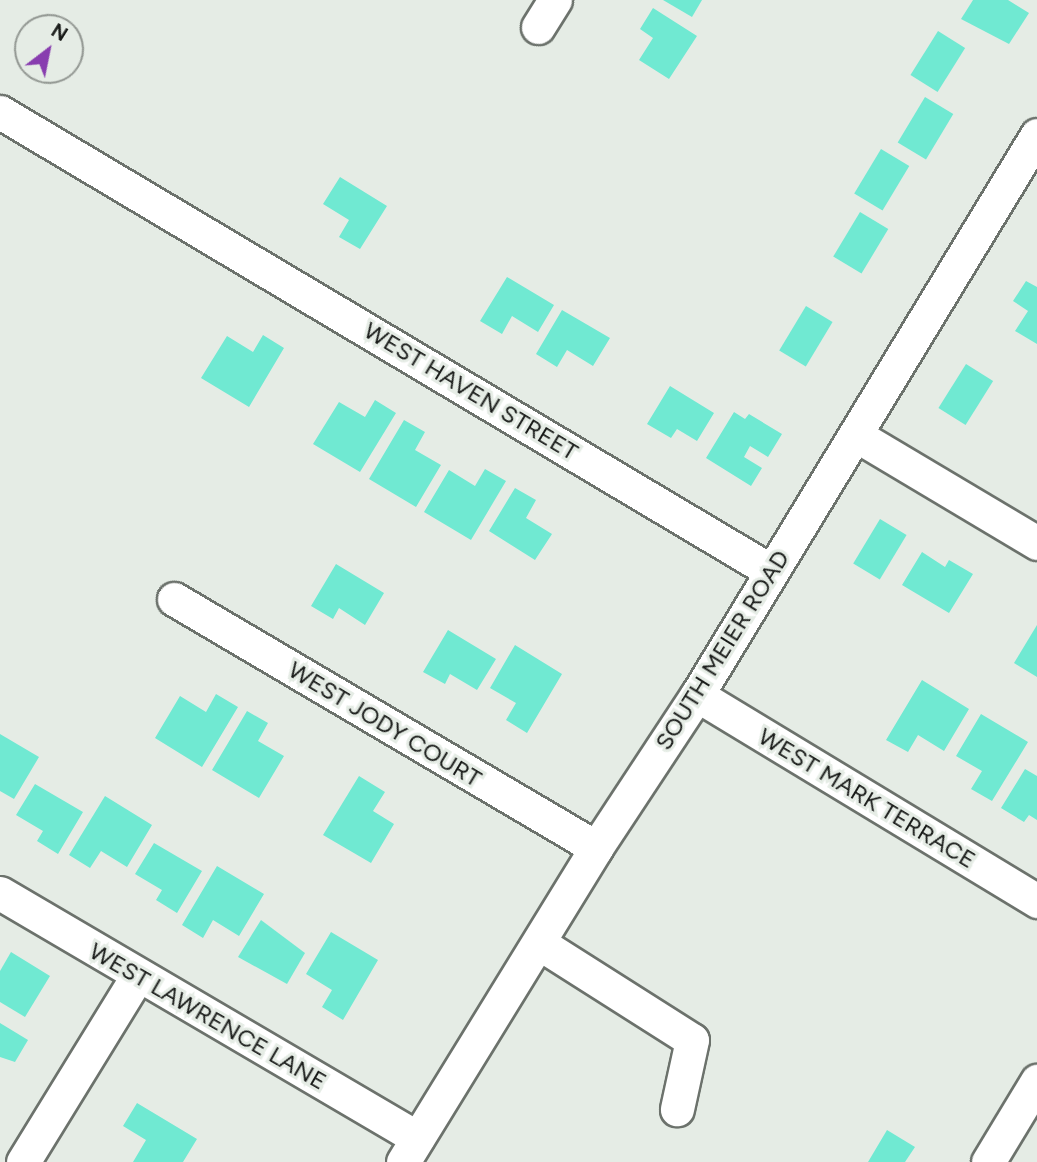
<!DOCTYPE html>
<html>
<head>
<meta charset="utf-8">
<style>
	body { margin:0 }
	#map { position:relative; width:1037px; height:1162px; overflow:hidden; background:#e5ece5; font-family:Figtree,sans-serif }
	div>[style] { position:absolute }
	.building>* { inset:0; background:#70e9d2; transform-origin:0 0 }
	.roads { filter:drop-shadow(2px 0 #6c726c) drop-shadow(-2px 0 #6c726c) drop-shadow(0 2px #6c726c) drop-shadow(0 -2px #6c726c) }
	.minor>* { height:33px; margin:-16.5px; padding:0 16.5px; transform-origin:16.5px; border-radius:16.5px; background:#fff }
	span { translate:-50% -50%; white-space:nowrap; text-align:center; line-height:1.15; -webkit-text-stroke:6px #e5ece5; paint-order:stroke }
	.street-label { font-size:24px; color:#191b19 }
	.north { position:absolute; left:14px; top:14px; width:70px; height:70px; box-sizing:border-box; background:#e5ece5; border:2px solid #939893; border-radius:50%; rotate:32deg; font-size:19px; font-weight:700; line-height:28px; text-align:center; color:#191b19 }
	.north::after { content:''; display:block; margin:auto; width:24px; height:32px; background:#883daf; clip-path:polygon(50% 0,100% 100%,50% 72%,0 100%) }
</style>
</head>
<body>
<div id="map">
	<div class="building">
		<i style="clip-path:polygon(663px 0,702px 0,692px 17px)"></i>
		<i style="clip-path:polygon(973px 0,1008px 0,1029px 13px,1009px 44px,961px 19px)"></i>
		<i style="clip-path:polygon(653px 8px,697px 36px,669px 79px,639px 60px,653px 38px,640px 29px)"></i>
		<i style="left:938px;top:31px;width:32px;height:52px;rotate:32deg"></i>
		<i style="left:925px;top:97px;width:33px;height:53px;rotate:31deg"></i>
		<i style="left:881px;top:149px;width:33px;height:52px;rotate:31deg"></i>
		<i style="clip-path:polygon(340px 177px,387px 206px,360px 249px,339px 237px,349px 220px,323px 204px)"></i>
		<i style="left:860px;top:212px;width:33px;height:52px;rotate:31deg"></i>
		<i style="clip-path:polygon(507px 277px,554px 305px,538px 332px,512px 316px,502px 334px,480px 321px)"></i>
		<i style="clip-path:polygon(1026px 281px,1037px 287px,1037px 344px,1015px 331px,1028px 311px,1013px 301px)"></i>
		<i style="left:806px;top:306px;width:31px;height:52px;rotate:31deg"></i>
		<i style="clip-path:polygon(562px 310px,610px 338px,593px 366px,567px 350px,557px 367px,536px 354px)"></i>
		<i style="clip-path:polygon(263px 335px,284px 348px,249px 407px,201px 378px,227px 336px,253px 352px)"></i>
		<i style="left:966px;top:364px;width:32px;height:52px;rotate:32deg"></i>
		<i style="clip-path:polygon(670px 386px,714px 413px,697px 441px,677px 429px,671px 438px,647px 424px)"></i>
		<i style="clip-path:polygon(375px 400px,396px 413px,360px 472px,313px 444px,339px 402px,365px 417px)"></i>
		<i style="clip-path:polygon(734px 412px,745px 419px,749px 414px,782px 434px,768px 457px,750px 446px,744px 457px,762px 468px,751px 486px,706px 458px)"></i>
		<i style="clip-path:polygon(404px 420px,425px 432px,415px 450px,441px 465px,416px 507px,369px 479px)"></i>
		<i style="clip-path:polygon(485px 469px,506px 481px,471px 540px,424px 512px,449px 470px,475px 486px)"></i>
		<i style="clip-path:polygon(515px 488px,536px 500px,526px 518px,552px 534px,535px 560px,489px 531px)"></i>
		<i style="left:880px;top:519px;width:31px;height:52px;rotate:31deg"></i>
		<i style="clip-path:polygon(922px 552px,945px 567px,949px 560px,973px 574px,949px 613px,902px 585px)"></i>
		<i style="clip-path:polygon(336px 564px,384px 593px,365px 625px,339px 608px,333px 619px,311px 606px)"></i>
		<i style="clip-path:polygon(1037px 625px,1037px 677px,1014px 663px)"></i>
		<i style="clip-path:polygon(448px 630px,496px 659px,477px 690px,450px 674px,445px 684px,423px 672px)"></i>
		<i style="clip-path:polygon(515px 645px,562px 674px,527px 733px,506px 720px,516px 703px,490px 688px)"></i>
		<i style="clip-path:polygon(922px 680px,969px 709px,944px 751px,918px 735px,908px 752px,886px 740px)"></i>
		<i style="clip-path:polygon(216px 694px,238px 707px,202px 767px,155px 738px,180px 696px,206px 712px)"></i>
		<i style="clip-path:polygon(247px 711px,268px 723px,258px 741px,284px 756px,259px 798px,212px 770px)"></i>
		<i style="clip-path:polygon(981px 714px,1028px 742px,992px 801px,971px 789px,982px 771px,956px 756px)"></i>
		<i style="clip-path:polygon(0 734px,39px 757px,14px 799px,0 791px)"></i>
		<i style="clip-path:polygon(1025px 769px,1037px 776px,1037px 820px,1029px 815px,1024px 822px,1001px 808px)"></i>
		<i style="clip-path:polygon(359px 776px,385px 792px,373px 811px,394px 824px,371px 863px,323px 835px)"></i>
		<i style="clip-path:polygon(35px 784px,83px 812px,58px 854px,37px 841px,43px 831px,16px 815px)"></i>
		<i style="clip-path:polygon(105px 796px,152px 825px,127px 867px,101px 851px,90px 868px,69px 855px)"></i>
		<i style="clip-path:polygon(154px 843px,202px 871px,177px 913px,156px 900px,162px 890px,135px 874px)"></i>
		<i style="clip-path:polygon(217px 866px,264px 894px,239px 936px,213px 920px,203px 938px,182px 925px)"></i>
		<i style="clip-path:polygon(261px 920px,305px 953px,287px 984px,238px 957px)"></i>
		<i style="clip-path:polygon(331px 932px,378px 960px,343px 1020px,322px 1007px,332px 990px,306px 974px)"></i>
		<i style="clip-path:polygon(11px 952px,50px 976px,25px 1017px,0 1002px,0 971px)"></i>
		<i style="clip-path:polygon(0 1023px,28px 1040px,15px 1062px,0 1057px)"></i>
		<i style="clip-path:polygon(137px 1103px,197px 1139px,183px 1162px,133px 1162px,146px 1140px,123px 1126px)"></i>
		<i style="clip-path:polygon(887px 1130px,915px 1147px,905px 1162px,868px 1162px)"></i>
	</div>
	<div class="roads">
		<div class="minor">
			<i style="left:538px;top:27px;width:32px;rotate:-58deg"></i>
			<i style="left:0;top:112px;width:897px;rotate:30.77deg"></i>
			<i style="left:856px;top:435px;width:211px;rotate:30.8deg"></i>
			<i style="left:174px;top:599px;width:490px;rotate:30.5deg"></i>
			<i style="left:697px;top:695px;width:398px;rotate:31.2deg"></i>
			<i style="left:0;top:893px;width:484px;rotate:30.4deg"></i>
			<i style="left:539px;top:943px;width:181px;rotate:32.4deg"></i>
			<i style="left:692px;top:1040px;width:71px;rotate:102.3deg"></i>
			<i style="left:23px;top:1162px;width:217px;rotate:-58.4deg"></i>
			<i style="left:403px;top:1162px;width:369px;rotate:-58.4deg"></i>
			<i style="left:596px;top:848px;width:183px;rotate:-56.6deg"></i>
			<i style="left:697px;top:695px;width:655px;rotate:-58.74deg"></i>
			<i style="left:988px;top:1162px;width:95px;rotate:-58.8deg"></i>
		</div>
	</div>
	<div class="street-label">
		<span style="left:471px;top:391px;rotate:31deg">WEST HAVEN STREET</span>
		<span style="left:722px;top:650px;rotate:-58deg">SOUTH MEIER ROAD</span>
		<span style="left:385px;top:724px;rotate:31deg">WEST JODY COURT</span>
		<span style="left:867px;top:798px;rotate:31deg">WEST MARK TERRACE</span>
		<span style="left:208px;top:1016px;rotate:30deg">WEST LAWRENCE LANE</span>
	</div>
	<div class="north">N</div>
</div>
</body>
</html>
